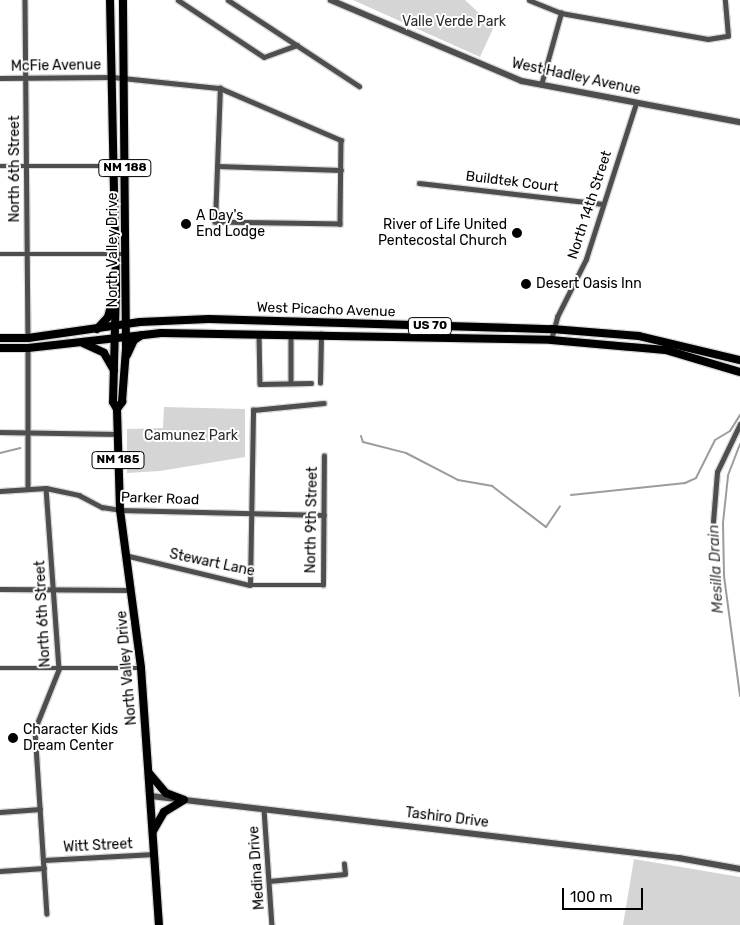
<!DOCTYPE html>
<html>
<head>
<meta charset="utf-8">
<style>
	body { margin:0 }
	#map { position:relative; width:740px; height:925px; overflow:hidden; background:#fff; font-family:Rubik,sans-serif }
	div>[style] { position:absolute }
	.green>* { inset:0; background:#d5d5d5 }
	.stream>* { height:2px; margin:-1px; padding:0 1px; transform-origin:1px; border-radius:1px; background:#9c9c9c }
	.roads { filter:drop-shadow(1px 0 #dbdbdb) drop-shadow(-1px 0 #dbdbdb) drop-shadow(0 1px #dbdbdb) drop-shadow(0 -1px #dbdbdb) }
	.minor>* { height:4.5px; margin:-2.25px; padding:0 2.25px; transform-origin:2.25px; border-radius:2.25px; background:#4e4e4e }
	.tertiary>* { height:5.5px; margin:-2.75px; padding:0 2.75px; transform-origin:2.75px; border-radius:2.75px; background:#4e4e4e }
	.primary>* { height:8px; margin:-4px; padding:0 4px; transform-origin:4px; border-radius:4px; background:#000 }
	.dots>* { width:14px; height:14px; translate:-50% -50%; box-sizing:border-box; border:2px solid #fff; border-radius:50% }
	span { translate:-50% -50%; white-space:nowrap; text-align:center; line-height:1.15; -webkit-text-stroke:4px #fff; paint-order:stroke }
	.shield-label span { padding:1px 4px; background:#fff; border:1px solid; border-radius:4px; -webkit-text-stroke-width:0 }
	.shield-label { font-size:12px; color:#000; font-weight:700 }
	.park-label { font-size:14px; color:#2c2c2c }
	.street-label { font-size:14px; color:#000 }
	.poi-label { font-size:14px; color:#000 }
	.left { translate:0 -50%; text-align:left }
	.right { translate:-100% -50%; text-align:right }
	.water-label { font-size:15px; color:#3d3d3d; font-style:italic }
	.scale { position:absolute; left:562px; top:888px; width:81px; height:22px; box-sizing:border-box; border:2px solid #000; border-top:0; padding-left:6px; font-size:15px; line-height:18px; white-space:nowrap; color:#000; -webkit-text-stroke:4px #fff; paint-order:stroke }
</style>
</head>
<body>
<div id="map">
	<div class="green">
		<i style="clip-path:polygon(353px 0,465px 0,479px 13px,497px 20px,480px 57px)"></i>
		<i style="clip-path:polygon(164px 407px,245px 409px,245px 457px,160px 471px,127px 473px,127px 429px,163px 428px)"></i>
		<i style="clip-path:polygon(634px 859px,740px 877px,740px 925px,623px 925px)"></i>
	</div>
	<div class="stream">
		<i style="left:361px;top:436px;width:6px;rotate:72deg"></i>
		<i style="left:363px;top:442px;width:44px;rotate:14.3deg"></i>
		<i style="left:406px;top:453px;width:59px;rotate:27.4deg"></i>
		<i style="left:458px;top:480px;width:35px;rotate:10deg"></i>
		<i style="left:492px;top:486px;width:68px;rotate:37.2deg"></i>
		<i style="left:546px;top:527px;width:25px;rotate:-56deg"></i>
		<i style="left:740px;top:444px;width:34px;rotate:111deg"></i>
		<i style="left:728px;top:476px;width:47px;rotate:96.1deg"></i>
		<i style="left:723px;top:523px;width:53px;rotate:88.9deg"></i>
		<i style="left:724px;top:576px;width:121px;rotate:82.4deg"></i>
		<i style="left:0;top:453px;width:21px;rotate:-14deg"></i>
		<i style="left:571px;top:495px;width:115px;rotate:-6deg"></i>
		<i style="left:685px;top:483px;width:12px;rotate:-24deg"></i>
		<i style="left:696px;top:478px;width:42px;rotate:-63.4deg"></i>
		<i style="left:715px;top:440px;width:17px;rotate:-31deg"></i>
		<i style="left:730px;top:431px;width:19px;rotate:-58deg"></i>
	</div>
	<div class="roads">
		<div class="minor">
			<i style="left:25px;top:0;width:338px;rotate:89.5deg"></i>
			<i style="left:178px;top:0;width:103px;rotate:33.5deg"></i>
			<i style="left:264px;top:57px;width:35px;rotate:-20deg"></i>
			<i style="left:228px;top:0;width:157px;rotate:33.3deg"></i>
			<i style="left:529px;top:0;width:35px;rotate:22deg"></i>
			<i style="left:561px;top:13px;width:149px;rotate:10deg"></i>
			<i style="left:708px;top:39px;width:20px;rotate:-9deg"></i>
			<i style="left:728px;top:36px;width:36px;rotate:-95deg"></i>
			<i style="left:0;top:78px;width:113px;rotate:-0.5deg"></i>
			<i style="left:113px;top:77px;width:108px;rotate:5.9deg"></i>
			<i style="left:220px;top:88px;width:132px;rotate:23.3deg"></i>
			<i style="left:341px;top:140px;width:84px;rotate:90.7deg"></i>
			<i style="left:340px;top:224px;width:125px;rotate:-179.1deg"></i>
			<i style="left:215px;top:222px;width:134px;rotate:-87.9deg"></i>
			<i style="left:541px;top:85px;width:75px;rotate:-74.5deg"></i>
			<i style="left:0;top:166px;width:125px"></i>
			<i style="left:217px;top:166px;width:124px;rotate:1.8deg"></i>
			<i style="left:419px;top:183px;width:185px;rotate:6.5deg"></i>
			<i style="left:0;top:254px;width:126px"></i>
			<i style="left:259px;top:334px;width:50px;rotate:88.9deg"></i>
			<i style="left:260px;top:384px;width:51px;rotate:-1.1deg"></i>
			<i style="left:291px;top:334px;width:49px;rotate:90deg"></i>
			<i style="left:551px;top:340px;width:24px;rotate:-75deg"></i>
			<i style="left:557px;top:317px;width:65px;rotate:-63.4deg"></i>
			<i style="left:586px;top:259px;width:164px;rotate:-72.2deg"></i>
			<i style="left:28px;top:348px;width:139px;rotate:90deg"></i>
			<i style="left:320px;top:383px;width:49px;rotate:-88.8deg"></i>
			<i style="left:0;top:432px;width:117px;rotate:1deg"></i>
			<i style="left:46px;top:488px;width:182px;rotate:85.9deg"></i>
			<i style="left:59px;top:670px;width:65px;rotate:111.8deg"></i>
			<i style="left:35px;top:730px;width:184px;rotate:86.3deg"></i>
			<i style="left:0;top:491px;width:46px;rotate:-3.7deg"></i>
			<i style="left:46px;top:488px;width:34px;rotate:12deg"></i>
			<i style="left:79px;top:495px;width:26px;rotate:28deg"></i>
			<i style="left:102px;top:507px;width:18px;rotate:9deg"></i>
			<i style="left:120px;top:510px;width:204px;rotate:1.4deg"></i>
			<i style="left:713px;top:522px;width:50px;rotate:-85.4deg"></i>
			<i style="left:717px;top:472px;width:53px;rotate:-64.4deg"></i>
			<i style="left:129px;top:556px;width:124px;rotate:13.5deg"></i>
			<i style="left:250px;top:585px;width:73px"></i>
			<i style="left:323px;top:585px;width:129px;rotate:-89.6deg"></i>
			<i style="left:250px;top:585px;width:175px;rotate:-89deg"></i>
			<i style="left:253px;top:410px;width:71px;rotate:-5.6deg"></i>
			<i style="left:0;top:589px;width:131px;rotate:0.4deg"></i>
			<i style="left:0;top:668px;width:141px"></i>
			<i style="left:264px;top:809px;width:116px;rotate:86.1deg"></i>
			<i style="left:0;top:812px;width:40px;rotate:-4.3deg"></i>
			<i style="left:44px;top:860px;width:110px;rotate:-3.1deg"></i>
			<i style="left:0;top:871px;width:44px;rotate:-3.9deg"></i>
			<i style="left:269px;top:881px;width:76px;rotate:-5.3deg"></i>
			<i style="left:345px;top:874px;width:10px;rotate:-96deg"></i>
		</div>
		<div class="tertiary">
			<i style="left:331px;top:0;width:207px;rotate:23deg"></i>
			<i style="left:522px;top:81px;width:222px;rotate:10.7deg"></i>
			<i style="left:151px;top:796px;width:532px;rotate:6.7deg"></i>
			<i style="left:679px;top:858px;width:62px;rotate:10.2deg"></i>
		</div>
		<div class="primary">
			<i style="left:110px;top:0;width:289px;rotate:88.8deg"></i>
			<i style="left:116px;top:289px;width:113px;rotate:91.5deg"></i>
			<i style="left:113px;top:402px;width:8px;rotate:60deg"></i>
			<i style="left:117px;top:409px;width:101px;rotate:88.3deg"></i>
			<i style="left:120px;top:510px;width:159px;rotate:82.4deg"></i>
			<i style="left:141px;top:668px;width:258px;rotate:86deg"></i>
			<i style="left:97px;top:329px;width:16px;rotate:-47deg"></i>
			<i style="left:108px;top:317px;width:23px;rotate:-75deg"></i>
			<i style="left:0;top:338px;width:28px"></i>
			<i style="left:28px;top:338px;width:113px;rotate:-8.1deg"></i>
			<i style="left:140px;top:322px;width:69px;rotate:-2.5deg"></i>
			<i style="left:209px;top:319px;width:343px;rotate:1.7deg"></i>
			<i style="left:552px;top:329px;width:87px;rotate:4.6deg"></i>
			<i style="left:639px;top:336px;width:104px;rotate:13.4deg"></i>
			<i style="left:83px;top:343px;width:23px;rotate:25deg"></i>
			<i style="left:104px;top:353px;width:20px;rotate:60deg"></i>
			<i style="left:0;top:348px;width:28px"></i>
			<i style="left:28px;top:348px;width:134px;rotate:-6.4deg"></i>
			<i style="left:161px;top:333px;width:390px;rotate:1deg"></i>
			<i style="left:551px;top:340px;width:115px;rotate:5deg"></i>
			<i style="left:666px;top:350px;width:77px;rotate:16.6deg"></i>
			<i style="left:127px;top:355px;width:17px;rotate:-65deg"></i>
			<i style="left:134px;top:340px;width:9px;rotate:-32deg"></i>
			<i style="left:117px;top:409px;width:9px;rotate:-54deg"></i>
			<i style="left:122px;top:402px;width:53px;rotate:-85.7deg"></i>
			<i style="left:126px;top:349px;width:349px;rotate:-90.5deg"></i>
			<i style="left:149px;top:773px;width:26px;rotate:50deg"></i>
			<i style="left:166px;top:793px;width:19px;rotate:21deg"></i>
			<i style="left:153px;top:831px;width:22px;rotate:-60deg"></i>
			<i style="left:164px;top:812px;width:23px;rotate:-31deg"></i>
		</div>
	</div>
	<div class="dots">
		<i style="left:186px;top:224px;background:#000"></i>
		<i style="left:517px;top:233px;background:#000"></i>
		<i style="left:526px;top:284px;background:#000"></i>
		<i style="left:13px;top:738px;background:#000"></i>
	</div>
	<div class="shield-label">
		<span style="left:125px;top:168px">NM 188</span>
		<span style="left:430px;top:326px">US 70</span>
		<span style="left:118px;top:460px">NM 185</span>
	</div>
	<div class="park-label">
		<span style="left:454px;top:22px">Valle Verde Park</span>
		<span style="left:191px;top:436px">Camunez Park</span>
	</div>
	<div class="street-label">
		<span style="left:56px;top:66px;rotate:-1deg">McFie Avenue</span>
		<span style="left:576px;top:77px;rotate:12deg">West Hadley Avenue</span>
		<span style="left:15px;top:169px;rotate:-90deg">North 6th Street</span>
		<span style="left:512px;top:182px;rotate:7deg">Buildtek Court</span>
		<span style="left:590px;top:205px;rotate:-72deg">North 14th Street</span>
		<span style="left:113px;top:250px;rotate:-90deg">North Valley Drive</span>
		<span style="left:326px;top:310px;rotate:2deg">West Picacho Avenue</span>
		<span style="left:160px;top:499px;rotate:2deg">Parker Road</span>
		<span style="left:312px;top:520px;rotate:-89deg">North 9th Street</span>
		<span style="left:212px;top:563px;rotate:12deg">Stewart Lane</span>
		<span style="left:43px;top:614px;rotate:-93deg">North 6th Street</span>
		<span style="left:127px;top:668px;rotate:-95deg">North Valley Drive</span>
		<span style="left:447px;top:818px;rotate:7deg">Tashiro Drive</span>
		<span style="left:98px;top:846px;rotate:-3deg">Witt Street</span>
		<span style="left:257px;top:868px;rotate:-94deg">Medina Drive</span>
	</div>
	<div class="poi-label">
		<span class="left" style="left:196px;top:224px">A Day's<br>End Lodge</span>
		<span class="right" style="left:507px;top:233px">River of Life United<br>Pentecostal Church</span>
		<span class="left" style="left:536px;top:284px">Desert Oasis Inn</span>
		<span class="left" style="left:23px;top:738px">Character Kids<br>Dream Center</span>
	</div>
	<div class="water-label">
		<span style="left:716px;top:569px;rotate:-93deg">Mesilla Drain</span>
	</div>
	<div class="scale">100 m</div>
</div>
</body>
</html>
